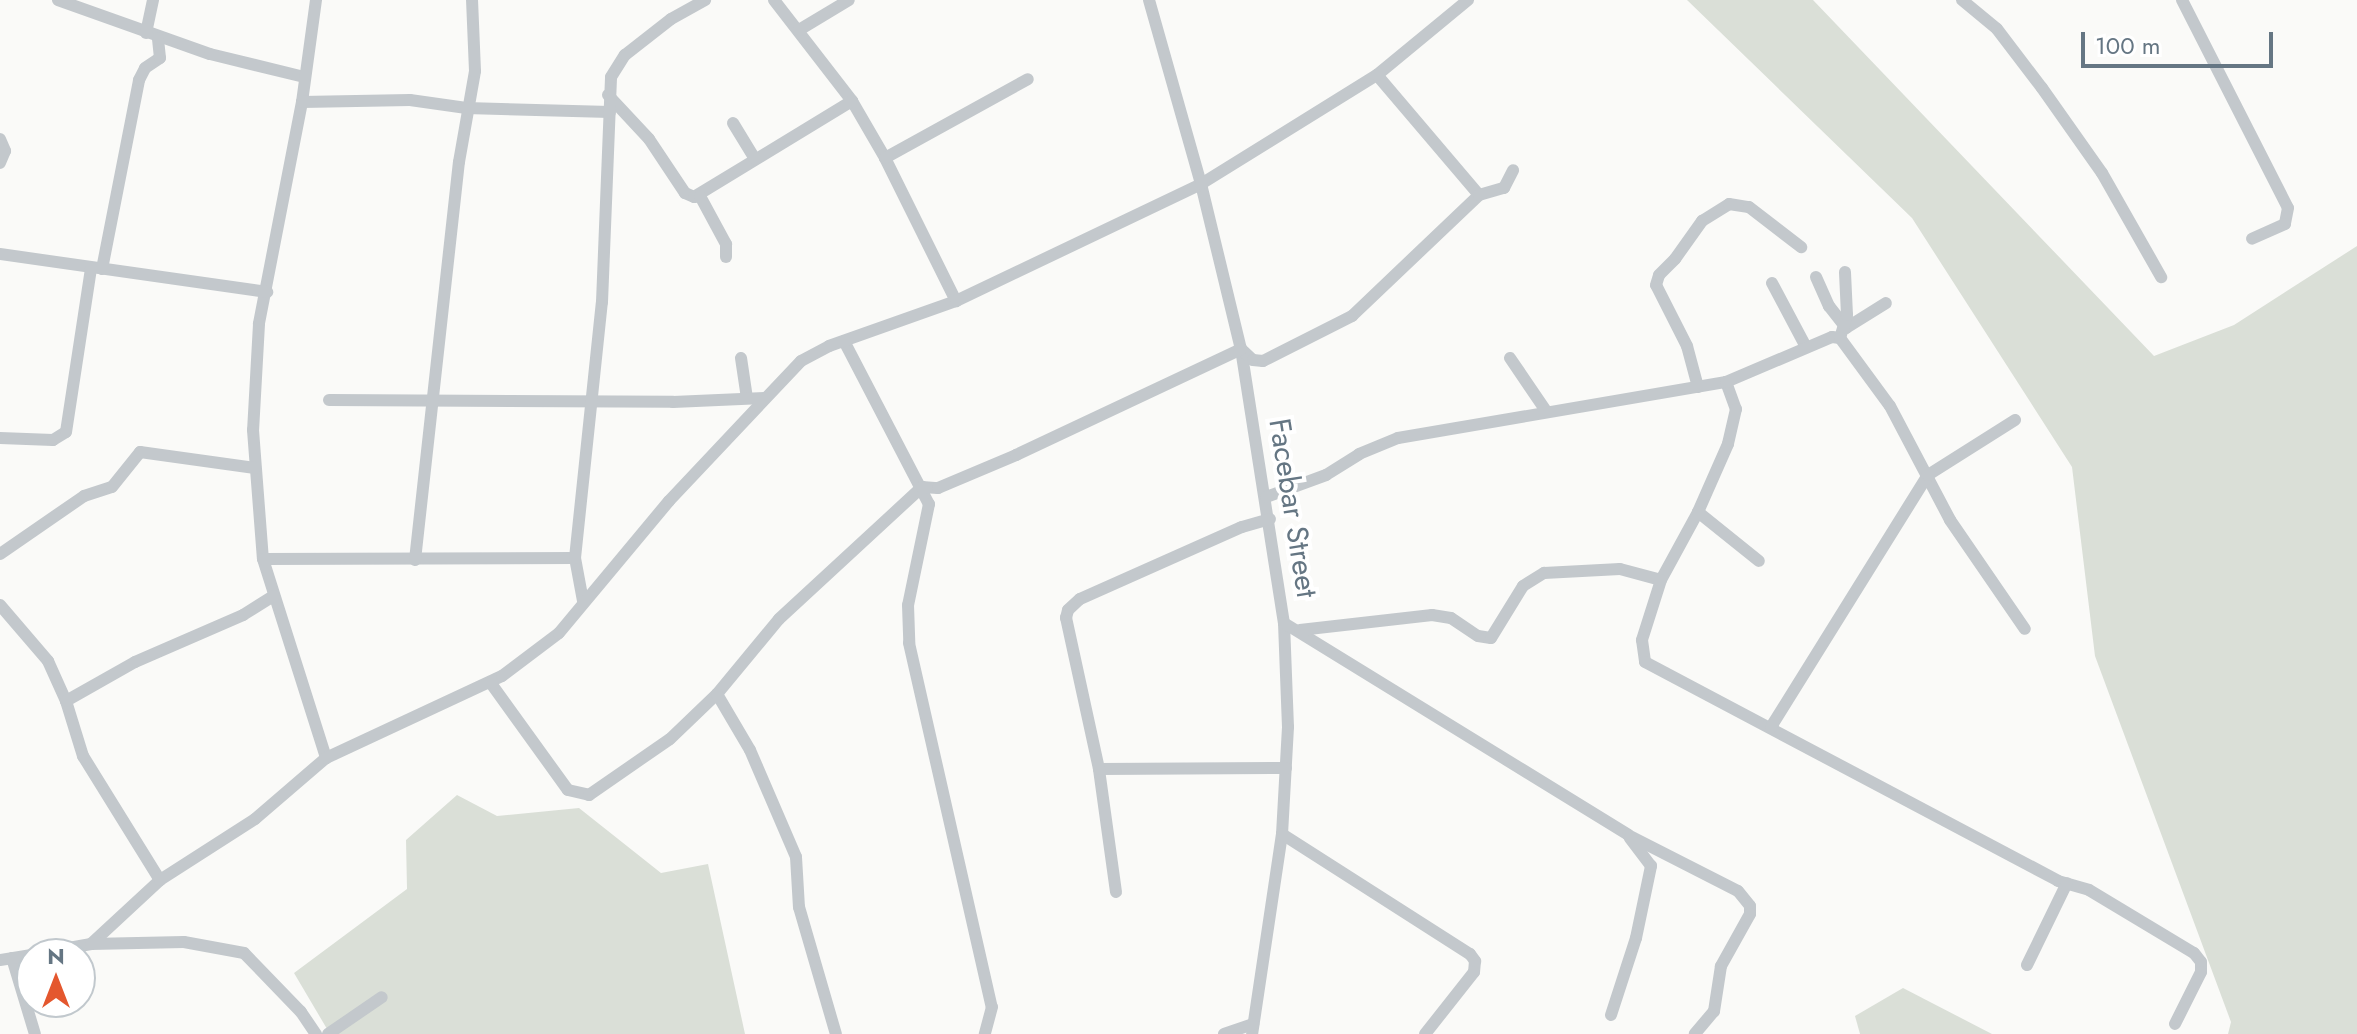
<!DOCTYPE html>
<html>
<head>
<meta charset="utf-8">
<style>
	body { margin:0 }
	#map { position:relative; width:2357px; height:1034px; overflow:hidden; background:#fafaf8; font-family:Jost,sans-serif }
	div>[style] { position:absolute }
	.green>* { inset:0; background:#dadfd7 }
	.minor>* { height:12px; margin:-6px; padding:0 6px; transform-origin:6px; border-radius:6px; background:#c3c8cc }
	span { translate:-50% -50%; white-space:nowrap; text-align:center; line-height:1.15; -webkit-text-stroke:8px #fff; paint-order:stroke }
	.street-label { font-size:30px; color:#657683 }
	.north { position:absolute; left:16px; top:938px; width:80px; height:80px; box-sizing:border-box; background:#fff; border:2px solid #c1c8cd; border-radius:50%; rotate:0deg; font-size:22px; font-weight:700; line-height:32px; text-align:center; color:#657683 }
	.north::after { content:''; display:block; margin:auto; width:28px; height:36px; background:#e4572e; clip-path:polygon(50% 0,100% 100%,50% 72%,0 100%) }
	.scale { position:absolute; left:2081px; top:32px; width:192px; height:36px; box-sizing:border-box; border:4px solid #657683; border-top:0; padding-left:10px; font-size:24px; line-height:28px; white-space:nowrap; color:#657683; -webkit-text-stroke:6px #fff; paint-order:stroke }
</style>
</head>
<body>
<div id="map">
	<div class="green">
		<i style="clip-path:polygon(1687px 0,1813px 0,2154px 356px,2234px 325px,2357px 246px,2357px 1034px,2228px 1034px,2231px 1022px,2095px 656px,2072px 467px,1912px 218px)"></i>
		<i style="clip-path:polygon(457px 795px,497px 816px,579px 808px,661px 873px,708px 864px,745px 1034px,330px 1034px,294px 973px,407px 889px,406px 840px)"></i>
		<i style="clip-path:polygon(1903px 988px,1992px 1034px,1860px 1034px,1855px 1016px)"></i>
	</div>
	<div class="minor">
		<i style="left:58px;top:0;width:161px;rotate:19.6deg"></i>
		<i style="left:210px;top:54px;width:97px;rotate:13.7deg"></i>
		<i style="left:316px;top:0;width:103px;rotate:97.8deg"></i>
		<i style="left:302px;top:102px;width:226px;rotate:101deg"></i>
		<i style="left:259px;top:324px;width:106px;rotate:93.2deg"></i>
		<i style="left:253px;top:430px;width:129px;rotate:85.6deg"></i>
		<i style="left:263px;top:559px;width:209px;rotate:72.4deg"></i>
		<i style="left:774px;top:0;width:128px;rotate:52.3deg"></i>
		<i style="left:852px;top:101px;width:66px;rotate:59.9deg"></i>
		<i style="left:885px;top:158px;width:160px;rotate:63.6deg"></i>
		<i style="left:1149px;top:0;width:191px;rotate:74.2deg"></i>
		<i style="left:1201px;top:184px;width:170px;rotate:76.4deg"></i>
		<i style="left:1241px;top:349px;width:277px;rotate:81.1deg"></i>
		<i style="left:1284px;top:623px;width:104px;rotate:87.8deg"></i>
		<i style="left:1288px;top:727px;width:107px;rotate:93.2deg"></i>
		<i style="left:1282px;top:834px;width:202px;rotate:98.5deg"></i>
		<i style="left:1962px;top:0;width:45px;rotate:39.6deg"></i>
		<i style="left:1997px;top:29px;width:74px;rotate:52.7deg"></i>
		<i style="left:2042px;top:88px;width:104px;rotate:54.8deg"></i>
		<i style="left:2102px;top:173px;width:120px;rotate:60.4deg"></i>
		<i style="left:2182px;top:0;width:233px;rotate:63deg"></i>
		<i style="left:2288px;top:208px;width:16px;rotate:101deg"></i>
		<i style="left:2285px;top:224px;width:36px;rotate:156deg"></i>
		<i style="left:799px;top:30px;width:58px;rotate:-31deg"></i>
		<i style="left:146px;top:33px;width:34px;rotate:-78deg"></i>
		<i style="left:1377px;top:75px;width:157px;rotate:49.6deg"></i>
		<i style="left:608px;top:95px;width:60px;rotate:47deg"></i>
		<i style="left:649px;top:139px;width:65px;rotate:56.3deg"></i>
		<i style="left:685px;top:193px;width:10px;rotate:24deg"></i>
		<i style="left:694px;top:197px;width:185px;rotate:-31.3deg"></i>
		<i style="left:302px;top:102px;width:108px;rotate:-1.1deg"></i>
		<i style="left:410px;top:100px;width:57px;rotate:8.1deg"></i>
		<i style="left:466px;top:108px;width:144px;rotate:1.6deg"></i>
		<i style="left:733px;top:123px;width:42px;rotate:58.6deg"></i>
		<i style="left:0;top:139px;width:13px;rotate:67deg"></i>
		<i style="left:5px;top:151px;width:13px;rotate:113deg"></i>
		<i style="left:885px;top:158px;width:163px;rotate:-28.9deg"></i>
		<i style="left:700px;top:196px;width:55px;rotate:61.6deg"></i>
		<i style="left:726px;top:244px;width:13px;rotate:90deg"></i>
		<i style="left:0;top:254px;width:270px;rotate:8.1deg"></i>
		<i style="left:102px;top:269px;width:193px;rotate:-78.9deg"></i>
		<i style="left:139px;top:80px;width:13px;rotate:-63deg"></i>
		<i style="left:145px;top:68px;width:18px;rotate:-34deg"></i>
		<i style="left:160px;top:58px;width:20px;rotate:-96deg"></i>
		<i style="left:1816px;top:277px;width:32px;rotate:66deg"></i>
		<i style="left:1829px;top:306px;width:28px;rotate:52deg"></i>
		<i style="left:1772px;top:283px;width:72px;rotate:62deg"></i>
		<i style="left:1846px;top:328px;width:47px;rotate:-32deg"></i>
		<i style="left:1840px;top:338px;width:24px;rotate:-73deg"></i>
		<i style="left:1847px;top:315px;width:43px;rotate:-92.7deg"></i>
		<i style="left:844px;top:341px;width:184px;rotate:62.5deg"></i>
		<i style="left:929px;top:504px;width:103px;rotate:101.7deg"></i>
		<i style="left:908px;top:605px;width:38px;rotate:88deg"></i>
		<i style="left:909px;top:643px;width:373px;rotate:77.2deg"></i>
		<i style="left:992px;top:1007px;width:28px;rotate:105deg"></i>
		<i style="left:1241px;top:349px;width:16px;rotate:43deg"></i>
		<i style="left:1253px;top:360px;width:10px;rotate:6deg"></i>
		<i style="left:1263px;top:361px;width:100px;rotate:-26.8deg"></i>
		<i style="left:1352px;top:316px;width:175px;rotate:-43.6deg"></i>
		<i style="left:1479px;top:195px;width:26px;rotate:-16deg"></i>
		<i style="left:1504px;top:188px;width:20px;rotate:-63deg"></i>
		<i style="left:741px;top:358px;width:40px;rotate:81.5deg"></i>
		<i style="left:1510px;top:358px;width:64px;rotate:55.8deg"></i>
		<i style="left:1726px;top:382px;width:29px;rotate:70deg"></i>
		<i style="left:1736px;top:409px;width:36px;rotate:103deg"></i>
		<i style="left:1728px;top:444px;width:74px;rotate:113.8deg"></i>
		<i style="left:1698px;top:512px;width:77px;rotate:118.6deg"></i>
		<i style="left:1661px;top:580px;width:63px;rotate:107.6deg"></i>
		<i style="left:1642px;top:640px;width:22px;rotate:82deg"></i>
		<i style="left:1645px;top:662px;width:467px;rotate:27.9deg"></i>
		<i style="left:2058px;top:881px;width:32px;rotate:16deg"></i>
		<i style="left:2089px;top:890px;width:122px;rotate:31deg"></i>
		<i style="left:2194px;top:953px;width:11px;rotate:52deg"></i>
		<i style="left:2201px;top:962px;width:10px;rotate:90deg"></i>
		<i style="left:2201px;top:972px;width:58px;rotate:116.6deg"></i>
		<i style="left:1698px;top:387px;width:42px;rotate:-105deg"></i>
		<i style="left:1687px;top:346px;width:68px;rotate:-116.9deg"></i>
		<i style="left:1656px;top:285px;width:10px;rotate:-73deg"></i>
		<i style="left:1659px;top:275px;width:23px;rotate:-45deg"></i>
		<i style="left:1675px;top:259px;width:47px;rotate:-54.6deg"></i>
		<i style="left:1702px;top:221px;width:32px;rotate:-32deg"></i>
		<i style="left:1729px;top:204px;width:20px;rotate:9deg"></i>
		<i style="left:1749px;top:207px;width:66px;rotate:37.6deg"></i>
		<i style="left:329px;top:400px;width:344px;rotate:0.3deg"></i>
		<i style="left:673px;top:402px;width:92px;rotate:-2.5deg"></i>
		<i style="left:0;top:438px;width:53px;rotate:2.2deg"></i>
		<i style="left:53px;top:440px;width:15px;rotate:-32deg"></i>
		<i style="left:66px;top:432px;width:166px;rotate:-81.3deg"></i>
		<i style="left:1266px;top:497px;width:64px;rotate:-20.1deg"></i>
		<i style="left:1326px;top:475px;width:39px;rotate:-32deg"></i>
		<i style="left:1359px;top:454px;width:42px;rotate:-22.3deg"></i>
		<i style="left:1398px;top:438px;width:333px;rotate:-9.7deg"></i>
		<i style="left:1726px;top:382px;width:115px;rotate:-23deg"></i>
		<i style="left:1832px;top:337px;width:8px;rotate:7deg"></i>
		<i style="left:1840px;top:338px;width:84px;rotate:53.7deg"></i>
		<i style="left:1890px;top:406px;width:129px;rotate:62.2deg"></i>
		<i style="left:1950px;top:520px;width:132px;rotate:55.5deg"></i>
		<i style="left:1698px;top:512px;width:78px;rotate:38.8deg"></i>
		<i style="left:0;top:554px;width:102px;rotate:-34.6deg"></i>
		<i style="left:84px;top:496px;width:29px;rotate:-18deg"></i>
		<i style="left:112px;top:487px;width:45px;rotate:-51.3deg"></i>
		<i style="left:140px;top:452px;width:116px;rotate:7.9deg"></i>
		<i style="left:263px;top:559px;width:312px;rotate:-0.2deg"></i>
		<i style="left:415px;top:560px;width:400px;rotate:-83.7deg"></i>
		<i style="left:459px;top:162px;width:92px;rotate:-80deg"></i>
		<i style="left:475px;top:71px;width:71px;rotate:-92.4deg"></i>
		<i style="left:583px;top:601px;width:44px;rotate:-100.5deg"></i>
		<i style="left:575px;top:558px;width:257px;rotate:-84deg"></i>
		<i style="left:602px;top:302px;width:225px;rotate:-87.7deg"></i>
		<i style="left:611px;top:77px;width:26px;rotate:-58deg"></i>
		<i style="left:625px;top:55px;width:58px;rotate:-38deg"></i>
		<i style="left:671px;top:19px;width:39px;rotate:-29deg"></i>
		<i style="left:0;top:605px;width:74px;rotate:49.4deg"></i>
		<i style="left:48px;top:661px;width:44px;rotate:65.8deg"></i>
		<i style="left:66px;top:701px;width:58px;rotate:72.8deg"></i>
		<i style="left:83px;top:756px;width:146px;rotate:58.2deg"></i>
		<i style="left:1284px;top:623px;width:404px;rotate:31.6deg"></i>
		<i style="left:1628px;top:835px;width:123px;rotate:27deg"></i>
		<i style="left:1738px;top:891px;width:19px;rotate:51deg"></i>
		<i style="left:1750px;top:906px;width:8px;rotate:90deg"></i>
		<i style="left:1750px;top:914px;width:60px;rotate:119.1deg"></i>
		<i style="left:1721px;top:966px;width:46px;rotate:98.8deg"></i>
		<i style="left:1714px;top:1011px;width:30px;rotate:130deg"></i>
		<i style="left:1300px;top:630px;width:133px;rotate:-6.5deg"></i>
		<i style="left:1432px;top:615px;width:19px;rotate:9deg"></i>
		<i style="left:1451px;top:618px;width:32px;rotate:34deg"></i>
		<i style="left:1478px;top:636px;width:13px;rotate:9deg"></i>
		<i style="left:1491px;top:638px;width:61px;rotate:-58.4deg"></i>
		<i style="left:1523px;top:586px;width:25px;rotate:-32deg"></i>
		<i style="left:1544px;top:573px;width:76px;rotate:-3deg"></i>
		<i style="left:1620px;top:569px;width:42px;rotate:15deg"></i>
		<i style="left:490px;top:682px;width:133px;rotate:54.2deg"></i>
		<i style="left:568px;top:790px;width:22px;rotate:13deg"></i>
		<i style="left:589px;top:795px;width:98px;rotate:-34.7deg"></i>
		<i style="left:670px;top:739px;width:65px;rotate:-43.8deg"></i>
		<i style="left:717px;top:694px;width:97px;rotate:-50.4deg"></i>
		<i style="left:779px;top:619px;width:195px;rotate:-42.7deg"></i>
		<i style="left:922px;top:487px;width:16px;rotate:4deg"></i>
		<i style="left:938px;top:488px;width:85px;rotate:-22.9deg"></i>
		<i style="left:1016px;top:455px;width:249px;rotate:-25.2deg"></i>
		<i style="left:717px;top:694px;width:65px;rotate:59.5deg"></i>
		<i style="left:750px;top:750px;width:116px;rotate:66.7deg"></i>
		<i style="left:796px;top:857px;width:50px;rotate:86.6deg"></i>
		<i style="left:799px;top:907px;width:132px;rotate:73.8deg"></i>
		<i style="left:66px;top:701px;width:79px;rotate:-29.5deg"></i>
		<i style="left:135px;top:662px;width:118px;rotate:-23.5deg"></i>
		<i style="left:243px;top:615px;width:36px;rotate:-32deg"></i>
		<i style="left:1771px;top:727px;width:297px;rotate:-58.1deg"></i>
		<i style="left:1928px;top:475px;width:103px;rotate:-32.3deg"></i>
		<i style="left:1099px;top:769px;width:187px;rotate:-0.3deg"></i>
		<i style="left:1282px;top:834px;width:223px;rotate:32.6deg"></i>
		<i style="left:1470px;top:954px;width:9px;rotate:54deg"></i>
		<i style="left:1475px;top:961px;width:11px;rotate:95deg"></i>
		<i style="left:1474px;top:972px;width:79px;rotate:128.3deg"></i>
		<i style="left:1116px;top:892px;width:124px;rotate:-97.9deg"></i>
		<i style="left:1099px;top:769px;width:155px;rotate:-102.3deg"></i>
		<i style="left:1066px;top:618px;width:8px;rotate:-76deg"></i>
		<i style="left:1068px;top:610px;width:16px;rotate:-43deg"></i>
		<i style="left:1080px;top:599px;width:177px;rotate:-24deg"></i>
		<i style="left:1242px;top:527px;width:29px;rotate:-16deg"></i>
		<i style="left:91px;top:944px;width:94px;rotate:-42.8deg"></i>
		<i style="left:160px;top:880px;width:113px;rotate:-32.7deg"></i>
		<i style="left:255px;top:819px;width:94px;rotate:-40.7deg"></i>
		<i style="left:326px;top:758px;width:194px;rotate:-25deg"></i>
		<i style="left:502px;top:676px;width:71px;rotate:-37deg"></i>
		<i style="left:559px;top:633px;width:172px;rotate:-50.2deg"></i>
		<i style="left:669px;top:501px;width:192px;rotate:-46.7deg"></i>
		<i style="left:801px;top:361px;width:32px;rotate:-28deg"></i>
		<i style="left:829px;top:346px;width:135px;rotate:-19.5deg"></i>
		<i style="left:956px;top:301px;width:272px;rotate:-25.5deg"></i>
		<i style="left:1201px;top:184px;width:207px;rotate:-31.8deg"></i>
		<i style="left:1377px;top:75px;width:118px;rotate:-39.5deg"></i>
		<i style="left:35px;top:954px;width:57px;rotate:-10.1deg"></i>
		<i style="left:91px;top:944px;width:93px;rotate:-1.2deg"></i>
		<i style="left:184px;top:942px;width:61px;rotate:10.4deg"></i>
		<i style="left:244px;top:953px;width:82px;rotate:46deg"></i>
		<i style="left:301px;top:1012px;width:27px;rotate:56deg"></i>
		<i style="left:12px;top:958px;width:79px;rotate:73.2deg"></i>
		<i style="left:0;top:960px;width:32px;rotate:-9deg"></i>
		<i style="left:2027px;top:965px;width:91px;rotate:-64deg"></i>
		<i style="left:1611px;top:1015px;width:81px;rotate:-72deg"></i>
		<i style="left:1636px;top:938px;width:74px;rotate:-78.2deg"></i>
		<i style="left:1651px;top:866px;width:35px;rotate:-127deg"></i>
		<i style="left:328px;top:1034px;width:65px;rotate:-34.4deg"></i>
		<i style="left:1224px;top:1034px;width:31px;rotate:-19deg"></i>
	</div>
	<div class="street-label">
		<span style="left:1293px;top:508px;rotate:81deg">Facebar Street</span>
	</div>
	<div class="north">N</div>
	<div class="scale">100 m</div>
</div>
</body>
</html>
